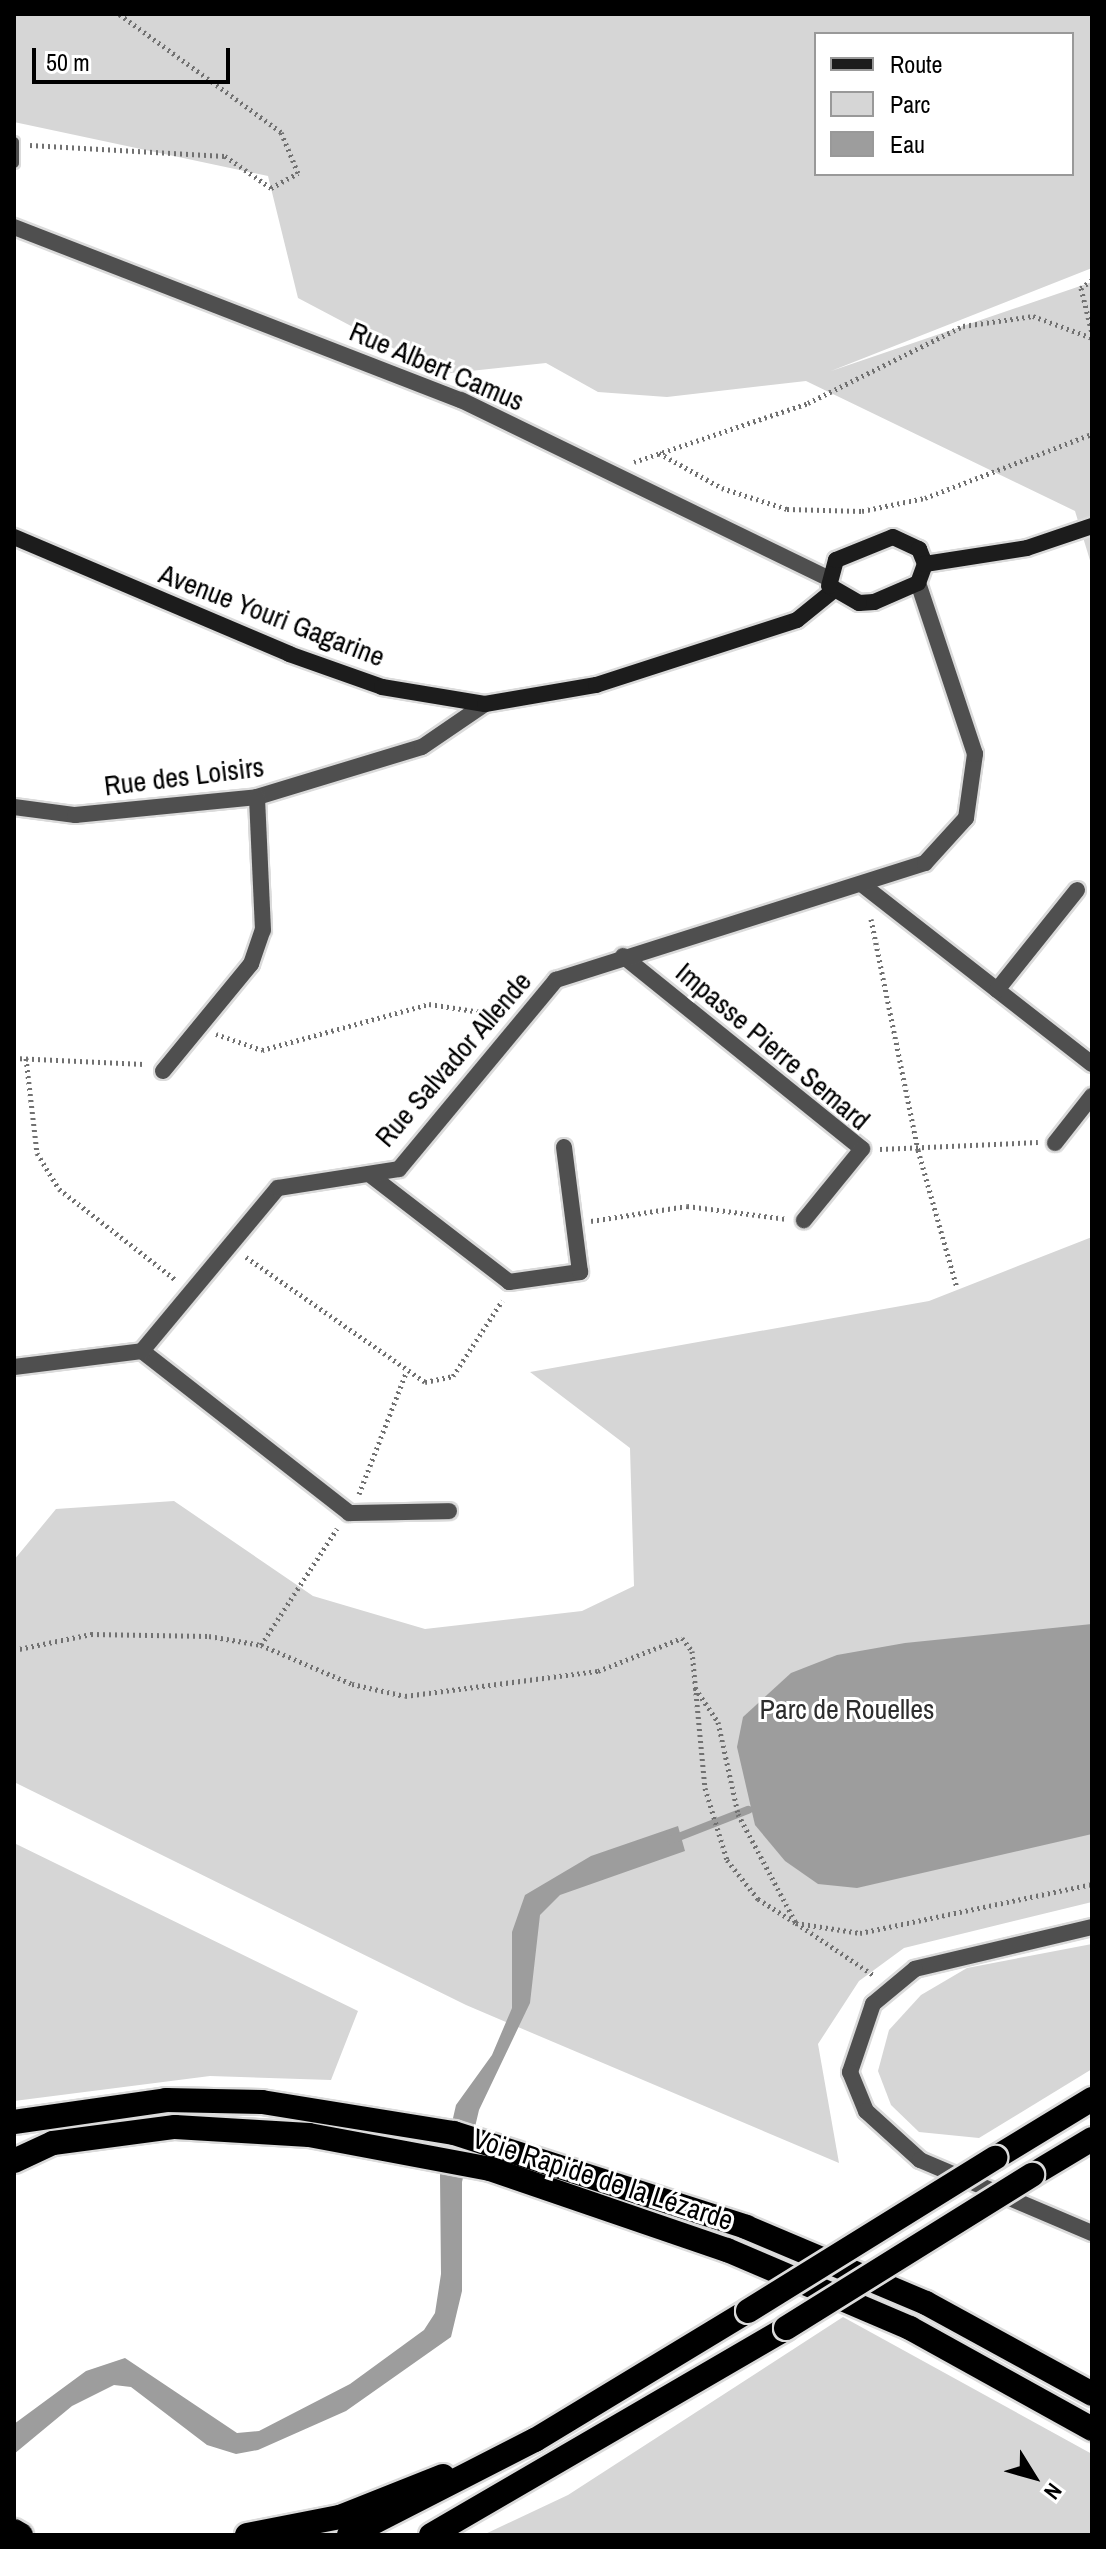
<!DOCTYPE html>
<html>
<head>
<meta charset="utf-8">
<style>
	body { margin:0 }
	#map { position:relative; width:1106px; height:2549px; overflow:hidden; background:#fff; font-family:"Archivo Narrow",sans-serif }
	div>[style] { position:absolute }
	.green>* { inset:0; background:#d6d6d6 }
	.water>* { inset:0; background:#9d9d9d }
	.stream>* { height:8px; margin:-4px; padding:0 4px; transform-origin:4px; border-radius:4px; background:#9d9d9d }
	.path>* { height:5px; margin-top:-2.5px; transform-origin:0; background:repeating-linear-gradient(90deg,#717171 0 2px,transparent 0 6px) }
	.roads { filter:drop-shadow(2px 0 #dbdbdb) drop-shadow(-2px 0 #dbdbdb) drop-shadow(0 2px #dbdbdb) drop-shadow(0 -2px #dbdbdb) }
	.lane>* { height:10px; margin:-5px; padding:0 5px; transform-origin:5px; border-radius:5px; background:#4f4f4f }
	.street>* { height:16px; margin:-8px; padding:0 8px; transform-origin:8px; border-radius:8px; background:#4f4f4f }
	.secondary>* { height:16px; margin:-8px; padding:0 8px; transform-origin:8px; border-radius:8px; background:#1c1c1c }
	.highway>* { height:24px; margin:-12px; padding:0 12px; transform-origin:12px; border-radius:12px; background:#000 }
	.bridges { filter:drop-shadow(2px 0 #dbdbdb) drop-shadow(-2px 0 #dbdbdb) drop-shadow(0 2px #dbdbdb) drop-shadow(0 -2px #dbdbdb) }
	.highway-bridge>* { height:24px; margin:-12px; padding:0 12px; transform-origin:12px; border-radius:12px; background:#000 }
	span { translate:-50% -50%; white-space:nowrap; text-align:center; line-height:1.15; -webkit-text-stroke:6px #fff; paint-order:stroke }
	.street-label { font-size:28px; color:#000 }
	.park-label { font-size:28px; color:#2d2d2d }
	.frame { position:absolute; inset:0; border:16px solid #000; pointer-events:none }
	.legend { position:absolute; left:814px; top:32px; width:260px; height:144px; box-sizing:border-box; background:#fff; border:2px solid #999; margin:0; padding:10px 14px; list-style:none; font-size:24px; color:#000 }
	.legend li { display:flex; align-items:center; gap:16px; height:40px }
	.legend b { width:40px; border:2px solid #999 }
	.north { position:absolute; left:994px; top:2437px; width:80px; height:80px; -webkit-text-stroke:6px #fff; paint-order:stroke; rotate:127deg; font-size:22px; font-weight:700; line-height:32px; text-align:center; color:#000 }
	.north::after { content:''; display:block; margin:auto; width:28px; height:36px; background:#000; clip-path:polygon(50% 0,100% 100%,50% 72%,0 100%) }
	.scale { position:absolute; left:32px; top:48px; width:198px; height:36px; box-sizing:border-box; border:4px solid #000; border-top:0; padding-left:10px; font-size:24px; line-height:28px; white-space:nowrap; color:#000; -webkit-text-stroke:6px #fff; paint-order:stroke }
</style>
</head>
<body>
<div id="map">
	<div class="green">
		<i style="clip-path:polygon(evenodd,14px 14px,1092px 14px,1092px 268px,831px 371px,1092px 282px,1092px 567px,1075px 511px,806px 381px,667px 397px,598px 392px,546px 363px,442px 374px,298px 298px,268px 176px,14px 122px,14px 14px,816px 34px,1072px 34px,1072px 174px,816px 174px,816px 34px)"></i>
		<i style="clip-path:polygon(1092px 1237px,1092px 1902px,904px 1948px,859px 1981px,818px 2044px,839px 2163px,466px 2005px,14px 1782px,14px 1560px,56px 1509px,174px 1501px,313px 1596px,425px 1629px,582px 1611px,634px 1586px,630px 1448px,530px 1372px,929px 1301px)"></i>
		<i style="clip-path:polygon(14px 1843px,358px 2011px,331px 2080px,210px 2076px,14px 2101px)"></i>
		<i style="clip-path:polygon(1092px 1944px,1092px 2069px,979px 2138px,919px 2132px,891px 2105px,878px 2071px,889px 2030px,921px 1995px,967px 1968px)"></i>
		<i style="clip-path:polygon(843px 2317px,1092px 2454px,1092px 2535px,483px 2535px,568px 2495px)"></i>
	</div>
	<div class="water">
		<i style="clip-path:polygon(1092px 1624px,1092px 1834px,857px 1888px,818px 1884px,785px 1861px,755px 1825px,737px 1747px,743px 1717px,791px 1673px,837px 1655px,905px 1643px)"></i>
		<i style="clip-path:polygon(678px 1826px,685px 1851px,560px 1895px,540px 1915px,530px 2003px,479px 2110px,462px 2182px,462px 2291px,451px 2337px,346px 2411px,258px 2450px,236px 2454px,207px 2445px,131px 2387px,114px 2385px,72px 2406px,14px 2454px,14px 2424px,86px 2371px,125px 2358px,237px 2433px,259px 2431px,350px 2384px,424px 2330px,435px 2313px,441px 2274px,440px 2175px,456px 2105px,492px 2055px,512px 2008px,512px 1932px,525px 1895px,591px 1856px)"></i>
	</div>
	<div class="stream">
		<i style="left:671px;top:1840px;width:83px;rotate:-21.3deg"></i>
	</div>
	<div class="path">
		<i style="left:30px;top:145px;width:195px;rotate:3.2deg"></i>
		<i style="left:225px;top:156px;width:56px;rotate:34.8deg"></i>
		<i style="left:271px;top:188px;width:31px;rotate:-29deg"></i>
		<i style="left:298px;top:173px;width:44px;rotate:-112.5deg"></i>
		<i style="left:281px;top:132px;width:200px;rotate:-143.9deg"></i>
		<i style="left:1092px;top:280px;width:14px;rotate:144deg"></i>
		<i style="left:1081px;top:288px;width:46px;rotate:76.3deg"></i>
		<i style="left:659px;top:453px;width:72px;rotate:29.1deg"></i>
		<i style="left:722px;top:488px;width:68px;rotate:17.9deg"></i>
		<i style="left:787px;top:509px;width:75px;rotate:1.5deg"></i>
		<i style="left:862px;top:511px;width:64px;rotate:-11.7deg"></i>
		<i style="left:925px;top:498px;width:179px;rotate:-21deg"></i>
		<i style="left:634px;top:462px;width:184px;rotate:-18.7deg"></i>
		<i style="left:808px;top:403px;width:173px;rotate:-26.4deg"></i>
		<i style="left:963px;top:326px;width:71px;rotate:-8.1deg"></i>
		<i style="left:1033px;top:316px;width:63px;rotate:20.4deg"></i>
		<i style="left:871px;top:919px;width:236px;rotate:78.5deg"></i>
		<i style="left:918px;top:1150px;width:143px;rotate:74.2deg"></i>
		<i style="left:216px;top:1034px;width:49px;rotate:19.2deg"></i>
		<i style="left:262px;top:1050px;width:173px;rotate:-15.4deg"></i>
		<i style="left:429px;top:1004px;width:72px;rotate:8.8deg"></i>
		<i style="left:14px;top:1058px;width:130px;rotate:2.6deg"></i>
		<i style="left:26px;top:1058px;width:96px;rotate:83.4deg"></i>
		<i style="left:37px;top:1153px;width:42px;rotate:58.6deg"></i>
		<i style="left:59px;top:1189px;width:148px;rotate:37.9deg"></i>
		<i style="left:880px;top:1149px;width:158px;rotate:-2.5deg"></i>
		<i style="left:591px;top:1221px;width:97px;rotate:-8.9deg"></i>
		<i style="left:687px;top:1206px;width:101px;rotate:7.4deg"></i>
		<i style="left:246px;top:1257px;width:218px;rotate:34.9deg"></i>
		<i style="left:425px;top:1382px;width:29px;rotate:-12deg"></i>
		<i style="left:453px;top:1376px;width:90px;rotate:-56.8deg"></i>
		<i style="left:359px;top:1494px;width:130px;rotate:-68.8deg"></i>
		<i style="left:261px;top:1645px;width:139px;rotate:-56.8deg"></i>
		<i style="left:14px;top:1650px;width:79px;rotate:-11.7deg"></i>
		<i style="left:91px;top:1634px;width:118px;rotate:1deg"></i>
		<i style="left:209px;top:1636px;width:53px;rotate:9.8deg"></i>
		<i style="left:261px;top:1645px;width:99px;rotate:23.2deg"></i>
		<i style="left:352px;top:1684px;width:54px;rotate:12.8deg"></i>
		<i style="left:405px;top:1696px;width:195px;rotate:-7.4deg"></i>
		<i style="left:598px;top:1671px;width:90px;rotate:-21.4deg"></i>
		<i style="left:682px;top:1638px;width:16px;rotate:52deg"></i>
		<i style="left:692px;top:1651px;width:138px;rotate:84.6deg"></i>
		<i style="left:705px;top:1788px;width:75px;rotate:73deg"></i>
		<i style="left:727px;top:1860px;width:50px;rotate:51.5deg"></i>
		<i style="left:758px;top:1899px;width:45px;rotate:32.3deg"></i>
		<i style="left:796px;top:1923px;width:65px;rotate:8.9deg"></i>
		<i style="left:860px;top:1933px;width:237px;rotate:-11.9deg"></i>
		<i style="left:695px;top:1688px;width:41px;rotate:55.9deg"></i>
		<i style="left:718px;top:1722px;width:94px;rotate:77.7deg"></i>
		<i style="left:738px;top:1814px;width:123px;rotate:62deg"></i>
		<i style="left:796px;top:1923px;width:95px;rotate:33.9deg"></i>
	</div>
	<div class="roads">
		<div class="lane">
			<i style="left:14px;top:142px;width:21px;rotate:90deg"></i>
		</div>
		<div class="street">
			<i style="left:14px;top:227px;width:479px;rotate:21.2deg"></i>
			<i style="left:461px;top:400px;width:409px;rotate:25.9deg"></i>
			<i style="left:14px;top:807px;width:62px;rotate:7.5deg"></i>
			<i style="left:75px;top:815px;width:183px;rotate:-5.6deg"></i>
			<i style="left:257px;top:797px;width:172px;rotate:-16.9deg"></i>
			<i style="left:422px;top:747px;width:76px;rotate:-34.3deg"></i>
			<i style="left:864px;top:886px;width:289px;rotate:38deg"></i>
			<i style="left:623px;top:956px;width:307px;rotate:38.9deg"></i>
			<i style="left:862px;top:1149px;width:92px;rotate:129.2deg"></i>
			<i style="left:997px;top:990px;width:128px;rotate:-51.3deg"></i>
			<i style="left:163px;top:1071px;width:139px;rotate:-50.6deg"></i>
			<i style="left:251px;top:964px;width:36px;rotate:-71deg"></i>
			<i style="left:263px;top:930px;width:133px;rotate:-92.6deg"></i>
			<i style="left:1055px;top:1143px;width:60px;rotate:-51.8deg"></i>
			<i style="left:369px;top:1174px;width:177px;rotate:37.6deg"></i>
			<i style="left:509px;top:1282px;width:72px;rotate:-8deg"></i>
			<i style="left:580px;top:1272px;width:126px;rotate:-97.3deg"></i>
			<i style="left:142px;top:1351px;width:263px;rotate:38deg"></i>
			<i style="left:349px;top:1513px;width:100px;rotate:-1.1deg"></i>
			<i style="left:14px;top:1367px;width:129px;rotate:-7.1deg"></i>
			<i style="left:142px;top:1351px;width:212px;rotate:-50.2deg"></i>
			<i style="left:278px;top:1188px;width:122px;rotate:-8.9deg"></i>
			<i style="left:399px;top:1169px;width:246px;rotate:-50.3deg"></i>
			<i style="left:556px;top:980px;width:387px;rotate:-17.6deg"></i>
			<i style="left:925px;top:863px;width:61px;rotate:-47.7deg"></i>
			<i style="left:966px;top:818px;width:65px;rotate:-82deg"></i>
			<i style="left:975px;top:754px;width:180px;rotate:-108.4deg"></i>
			<i style="left:1092px;top:1927px;width:182px;rotate:166.7deg"></i>
			<i style="left:915px;top:1969px;width:55px;rotate:140.2deg"></i>
			<i style="left:873px;top:2004px;width:72px;rotate:108.7deg"></i>
			<i style="left:850px;top:2072px;width:42px;rotate:67.7deg"></i>
			<i style="left:866px;top:2111px;width:73px;rotate:42.2deg"></i>
			<i style="left:920px;top:2160px;width:187px;rotate:23deg"></i>
		</div>
		<div class="secondary">
			<i style="left:14px;top:537px;width:299px;rotate:23deg"></i>
			<i style="left:289px;top:654px;width:99px;rotate:19.5deg"></i>
			<i style="left:382px;top:687px;width:104px;rotate:9.4deg"></i>
			<i style="left:485px;top:704px;width:113px;rotate:-9.7deg"></i>
			<i style="left:596px;top:685px;width:211px;rotate:-17.9deg"></i>
			<i style="left:797px;top:620px;width:48px;rotate:-39deg"></i>
			<i style="left:893px;top:537px;width:29px;rotate:25deg"></i>
			<i style="left:919px;top:549px;width:16px;rotate:68deg"></i>
			<i style="left:925px;top:564px;width:20px;rotate:110deg"></i>
			<i style="left:918px;top:583px;width:48px;rotate:156.6deg"></i>
			<i style="left:874px;top:602px;width:15px;rotate:176deg"></i>
			<i style="left:859px;top:603px;width:34px;rotate:-150deg"></i>
			<i style="left:829px;top:586px;width:27px;rotate:-75deg"></i>
			<i style="left:836px;top:560px;width:61px;rotate:-22deg"></i>
			<i style="left:925px;top:564px;width:103px;rotate:-8.9deg"></i>
			<i style="left:1027px;top:548px;width:69px;rotate:-18.7deg"></i>
		</div>
		<div class="highway">
			<i style="left:14px;top:2122px;width:154px;rotate:-8.2deg"></i>
			<i style="left:166px;top:2100px;width:96px;rotate:1.2deg"></i>
			<i style="left:262px;top:2102px;width:194px;rotate:9.2deg"></i>
			<i style="left:454px;top:2133px;width:307px;rotate:17.8deg"></i>
			<i style="left:746px;top:2227px;width:195px;rotate:22.9deg"></i>
			<i style="left:926px;top:2303px;width:189px;rotate:28.7deg"></i>
			<i style="left:995px;top:2158px;width:114px;rotate:-31.3deg"></i>
			<i style="left:14px;top:2161px;width:43px;rotate:-24.8deg"></i>
			<i style="left:53px;top:2143px;width:123px;rotate:-7.5deg"></i>
			<i style="left:175px;top:2127px;width:134px;rotate:3.4deg"></i>
			<i style="left:309px;top:2135px;width:184px;rotate:10.6deg"></i>
			<i style="left:490px;top:2169px;width:250px;rotate:18.9deg"></i>
			<i style="left:727px;top:2250px;width:199px;rotate:23.1deg"></i>
			<i style="left:910px;top:2328px;width:208px;rotate:29deg"></i>
			<i style="left:1032px;top:2175px;width:70px;rotate:-31deg"></i>
			<i style="left:14px;top:2531px;width:8px;rotate:30deg"></i>
			<i style="left:247px;top:2535px;width:95px;rotate:-11deg"></i>
			<i style="left:340px;top:2517px;width:111px;rotate:-21.7deg"></i>
			<i style="left:349px;top:2535px;width:209px;rotate:-27.1deg"></i>
			<i style="left:535px;top:2440px;width:249px;rotate:-31.2deg"></i>
			<i style="left:431px;top:2535px;width:411px;rotate:-30.2deg"></i>
		</div>
	</div>
	<div class="bridges">
		<div class="highway-bridge">
			<i style="left:748px;top:2311px;width:291px;rotate:-31.8deg"></i>
			<i style="left:786px;top:2328px;width:290px;rotate:-31.9deg"></i>
		</div>
	</div>
	<div class="street-label">
		<span style="left:437px;top:366px;rotate:23deg">Rue Albert Camus</span>
		<span style="left:272px;top:615px;rotate:21deg">Avenue Youri Gagarine</span>
		<span style="left:184px;top:776px;rotate:-7deg">Rue des Loisirs</span>
		<span style="left:773px;top:1046px;rotate:40deg">Impasse Pierre Semard</span>
		<span style="left:453px;top:1059px;rotate:-49deg">Rue Salvador Allende</span>
		<span style="left:603px;top:2179px;rotate:18deg">Voie Rapide de la Lézarde</span>
	</div>
	<div class="park-label">
		<span style="left:847px;top:1709px">Parc de Rouelles</span>
	</div>
	<div class="frame"></div>
	<ul class="legend">
	<li><b style="height:10px;background:#1c1c1c"></b>Route</li>
	<li><b style="height:22px;background:#d6d6d6"></b>Parc</li>
	<li><b style="height:22px;background:#9d9d9d"></b>Eau</li>
	</ul>
	<div class="north">N</div>
	<div class="scale">50 m</div>
</div>
</body>
</html>
